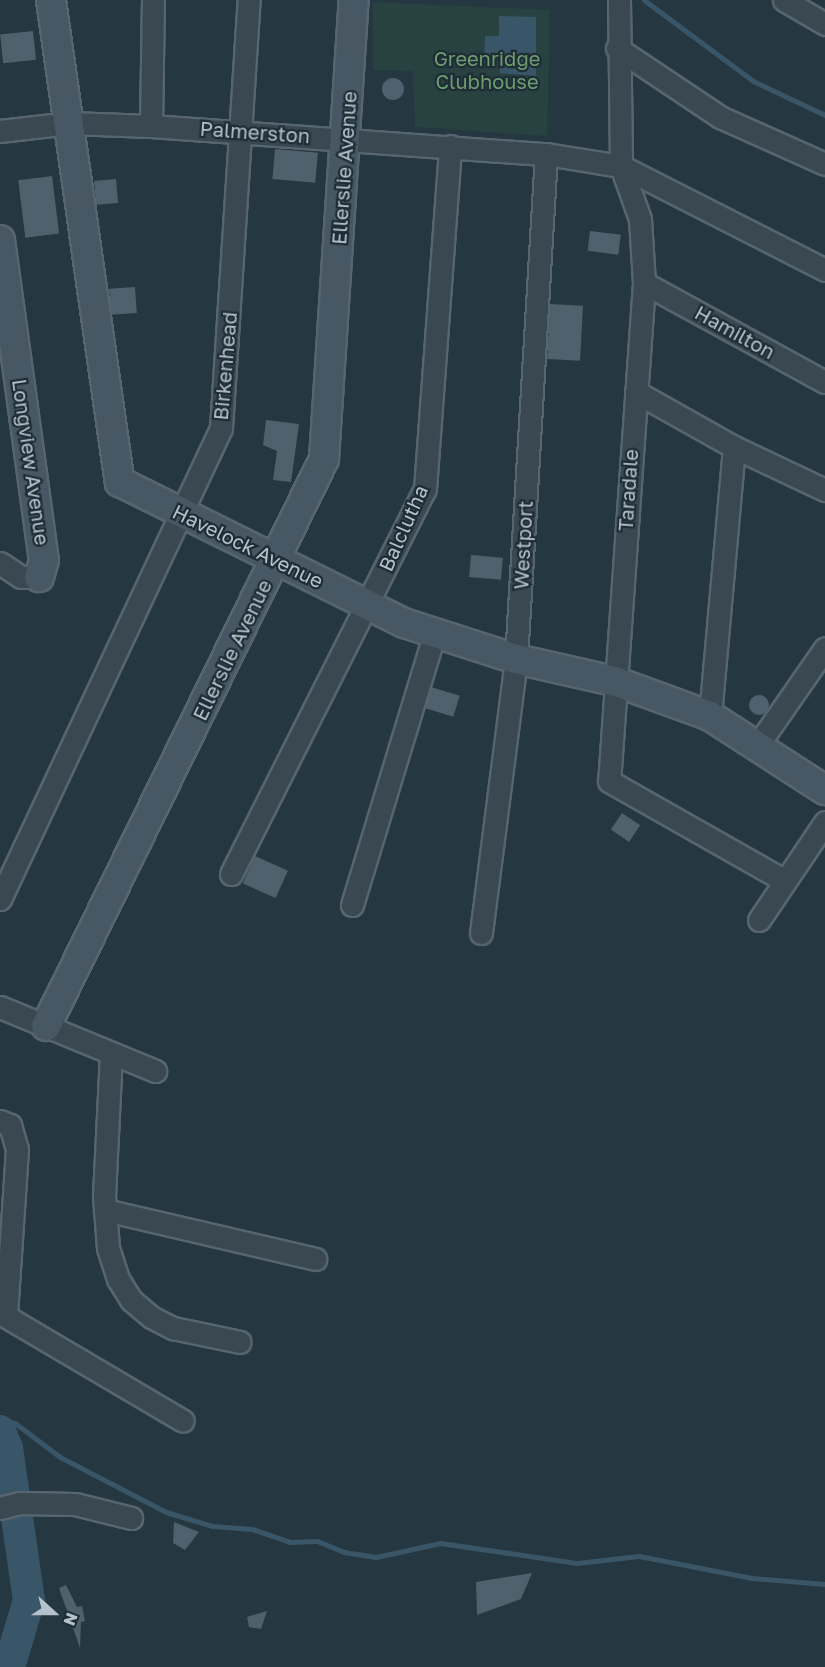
<!DOCTYPE html>
<html>
<head>
<meta charset="utf-8">
<style>
	body { margin:0 }
	#map { position:relative; width:825px; height:1667px; overflow:hidden; background:#253741; font-family:"Golos Text",sans-serif }
	div>[style] { position:absolute }
	.green>* { inset:0; background:#274240 }
	.water>* { inset:0; background:#395669 }
	.stream>* { height:5px; margin:-2.5px; padding:0 2.5px; transform-origin:2.5px; border-radius:2.5px; background:#395669 }
	.river>* { height:32px; margin:-16px; padding:0 16px; transform-origin:16px; border-radius:16px; background:#395669 }
	.building>* { inset:0; background:#4e616d; transform-origin:0 0 }
	.round { border-radius:50% }
	.roads { filter:drop-shadow(2px 0 #57656e) drop-shadow(-2px 0 #57656e) drop-shadow(0 2px #57656e) drop-shadow(0 -2px #57656e) }
	.street>* { height:21px; margin:-10.5px; padding:0 10.5px; transform-origin:10.5px; border-radius:10.5px; background:#394851 }
	.secondary>* { height:28px; margin:-14px; padding:0 14px; transform-origin:14px; border-radius:14px; background:#475864 }
	span { translate:-50% -50%; white-space:nowrap; text-align:center; line-height:1.15; -webkit-text-stroke:4.5px #1e2d36; paint-order:stroke }
	.park-label { font-size:20px; color:#6d9d6f }
	.street-label { font-size:20px; color:#b6c2cb }
	.north { position:absolute; left:24px; top:1583px; width:60px; height:60px; -webkit-text-stroke:4px #1e2d36; paint-order:stroke; rotate:111deg; font-size:16px; font-weight:700; line-height:24px; text-align:center; color:#b6c2cb }
	.north::after { content:''; display:block; margin:auto; width:21px; height:27px; background:#b6c2cb; clip-path:polygon(50% 0,100% 100%,50% 72%,0 100%) }
</style>
</head>
<body>
<div id="map">
	<div class="green">
		<i style="clip-path:polygon(373px 2px,550px 10px,547px 136px,415px 127px,413px 71px,373px 70px)"></i>
	</div>
	<div class="water">
		<i style="clip-path:polygon(499px 16px,536px 17px,536px 76px,500px 73px,499px 57px,484px 56px,485px 36px,499px 36px)"></i>
	</div>
	<div class="stream">
		<i style="left:644px;top:0;width:136px;rotate:36.6deg"></i>
		<i style="left:753px;top:81px;width:80px;rotate:25.3deg"></i>
		<i style="left:0;top:1420px;width:15px;rotate:11deg"></i>
		<i style="left:15px;top:1423px;width:56px;rotate:37.1deg"></i>
		<i style="left:60px;top:1457px;width:119px;rotate:27.4deg"></i>
		<i style="left:166px;top:1512px;width:48px;rotate:16.9deg"></i>
		<i style="left:212px;top:1526px;width:40px;rotate:4.3deg"></i>
		<i style="left:252px;top:1529px;width:40px;rotate:18.9deg"></i>
		<i style="left:290px;top:1542px;width:27px;rotate:-2deg"></i>
		<i style="left:317px;top:1541px;width:29px;rotate:22deg"></i>
		<i style="left:344px;top:1552px;width:32px;rotate:9deg"></i>
		<i style="left:376px;top:1557px;width:66px;rotate:-12.3deg"></i>
		<i style="left:440px;top:1543px;width:138px;rotate:8.3deg"></i>
		<i style="left:577px;top:1563px;width:62px;rotate:-6.4deg"></i>
		<i style="left:639px;top:1556px;width:115px;rotate:11deg"></i>
		<i style="left:752px;top:1578px;width:73px;rotate:4.7deg"></i>
	</div>
	<div class="river">
		<i style="left:0;top:1431px;width:18px;rotate:68deg"></i>
		<i style="left:7px;top:1448px;width:154px;rotate:81.8deg"></i>
		<i style="left:29px;top:1600px;width:70px;rotate:106.6deg"></i>
	</div>
	<div class="building">
		<i style="left:33px;top:31px;width:29px;height:33px;rotate:84deg"></i>
		<i class="round" style="left:382px;top:78px;width:22px;height:22px"></i>
		<i style="left:275px;top:149px;width:43px;height:30px;rotate:5deg"></i>
		<i style="left:52px;top:176px;width:58px;height:34px;rotate:83deg"></i>
		<i style="left:116px;top:179px;width:24px;height:22px;rotate:85deg"></i>
		<i style="left:590px;top:231px;width:31px;height:20px;rotate:7deg"></i>
		<i style="left:135px;top:287px;width:26px;height:26px;rotate:86deg"></i>
		<i style="left:550px;top:304px;width:33px;height:55px;rotate:3deg"></i>
		<i style="clip-path:polygon(266px 420px,299px 424px,291px 482px,273px 480px,277px 451px,263px 445px)"></i>
		<i style="left:471px;top:555px;width:32px;height:22px;rotate:5deg"></i>
		<i style="left:431px;top:687px;width:30px;height:22px;rotate:17deg"></i>
		<i class="round" style="left:749px;top:695px;width:20px;height:20px"></i>
		<i style="left:622px;top:813px;width:22px;height:20px;rotate:34deg"></i>
		<i style="left:255px;top:856px;width:36px;height:30px;rotate:24deg"></i>
		<i style="clip-path:polygon(174px 1522px,199px 1532px,185px 1550px,173px 1543px)"></i>
		<i style="clip-path:polygon(532px 1573px,521px 1599px,477px 1615px,476px 1582px)"></i>
		<i style="clip-path:polygon(66px 1585px,77px 1607px,82px 1606px,85px 1621px,81px 1622px,80px 1648px,59px 1588px)"></i>
		<i style="clip-path:polygon(267px 1611px,261px 1629px,249px 1627px,247px 1617px)"></i>
	</div>
	<div class="roads">
		<div class="street">
			<i style="left:619px;top:0;width:166px;rotate:89.3deg"></i>
			<i style="left:621px;top:166px;width:56px;rotate:70.3deg"></i>
			<i style="left:640px;top:219px;width:64px;rotate:86.4deg"></i>
			<i style="left:644px;top:283px;width:499px;rotate:94deg"></i>
			<i style="left:609px;top:781px;width:202px;rotate:29.6deg"></i>
			<i style="left:784px;top:0;width:48px;rotate:30.3deg"></i>
			<i style="left:617px;top:48px;width:124px;rotate:33.8deg"></i>
			<i style="left:720px;top:117px;width:115px;rotate:24.1deg"></i>
			<i style="left:151px;top:126px;width:126px;rotate:-89.1deg"></i>
			<i style="left:0;top:131px;width:69px;rotate:-6.6deg"></i>
			<i style="left:69px;top:123px;width:82px;rotate:2.1deg"></i>
			<i style="left:151px;top:126px;width:396px;rotate:4.1deg"></i>
			<i style="left:546px;top:154px;width:76px;rotate:9.1deg"></i>
			<i style="left:621px;top:166px;width:229px;rotate:27deg"></i>
			<i style="left:644px;top:283px;width:206px;rotate:28.7deg"></i>
			<i style="left:636px;top:392px;width:112px;rotate:29.3deg"></i>
			<i style="left:734px;top:447px;width:101px;rotate:25.3deg"></i>
			<i style="left:0;top:563px;width:25px;rotate:34deg"></i>
			<i style="left:21px;top:577px;width:18px"></i>
			<i style="left:710px;top:716px;width:270px;rotate:-84.9deg"></i>
			<i style="left:757px;top:746px;width:119px;rotate:-55.2deg"></i>
			<i style="left:231px;top:874px;width:431px;rotate:-63.3deg"></i>
			<i style="left:425px;top:489px;width:344px;rotate:-85.8deg"></i>
			<i style="left:0;top:899px;width:520px;rotate:-64.86deg"></i>
			<i style="left:221px;top:428px;width:429px;rotate:-86.3deg"></i>
			<i style="left:352px;top:905px;width:282px;rotate:-73.1deg"></i>
			<i style="left:759px;top:920px;width:118px;rotate:-56deg"></i>
			<i style="left:481px;top:933px;width:276px;rotate:-82.7deg"></i>
			<i style="left:516px;top:659px;width:506px;rotate:-86.6deg"></i>
			<i style="left:0;top:1007px;width:168px;rotate:22.4deg"></i>
			<i style="left:111px;top:1053px;width:142px;rotate:92.8deg"></i>
			<i style="left:104px;top:1195px;width:53px;rotate:85.7deg"></i>
			<i style="left:108px;top:1248px;width:33px;rotate:72deg"></i>
			<i style="left:118px;top:1279px;width:25px;rotate:58deg"></i>
			<i style="left:131px;top:1300px;width:26px;rotate:40deg"></i>
			<i style="left:151px;top:1317px;width:25px;rotate:27deg"></i>
			<i style="left:173px;top:1328px;width:68px;rotate:11.8deg"></i>
			<i style="left:0;top:1121px;width:11px;rotate:22deg"></i>
			<i style="left:10px;top:1125px;width:25px;rotate:74deg"></i>
			<i style="left:17px;top:1149px;width:167px;rotate:93.8deg"></i>
			<i style="left:105px;top:1210px;width:216px;rotate:13.1deg"></i>
			<i style="left:0;top:1313px;width:212px;rotate:30.5deg"></i>
			<i style="left:0;top:1508px;width:21px;rotate:-14deg"></i>
			<i style="left:20px;top:1503px;width:55px;rotate:1deg"></i>
			<i style="left:75px;top:1504px;width:58px;rotate:14deg"></i>
		</div>
		<div class="secondary">
			<i style="left:51px;top:0;width:487px;rotate:81.9deg"></i>
			<i style="left:120px;top:482px;width:317px;rotate:26.4deg"></i>
			<i style="left:404px;top:623px;width:118px;rotate:17.8deg"></i>
			<i style="left:516px;top:659px;width:100px;rotate:12.7deg"></i>
			<i style="left:614px;top:681px;width:102px;rotate:20deg"></i>
			<i style="left:710px;top:716px;width:137px;rotate:32.8deg"></i>
			<i style="left:0;top:240px;width:323px;rotate:82.2deg"></i>
			<i style="left:44px;top:560px;width:18px;rotate:106deg"></i>
			<i style="left:46px;top:1026px;width:631px;rotate:-63.88deg"></i>
			<i style="left:324px;top:459px;width:460px;rotate:-86.3deg"></i>
		</div>
	</div>
	<div class="park-label">
		<span style="left:487px;top:70px">Greenridge<br>Clubhouse</span>
	</div>
	<div class="street-label">
		<span style="left:255px;top:132px;rotate:4deg">Palmerston</span>
		<span style="left:344px;top:168px;rotate:-86deg">Ellerslie Avenue</span>
		<span style="left:735px;top:332px;rotate:29deg">Hamilton</span>
		<span style="left:225px;top:366px;rotate:-85deg">Birkenhead</span>
		<span style="left:31px;top:462px;rotate:82deg">Longview Avenue</span>
		<span style="left:628px;top:490px;rotate:-86deg">Taradale</span>
		<span style="left:403px;top:528px;rotate:-66deg">Balclutha</span>
		<span style="left:523px;top:545px;rotate:-87deg">Westport</span>
		<span style="left:248px;top:546px;rotate:26deg">Havelock Avenue</span>
		<span style="left:232px;top:650px;rotate:-64deg">Ellerslie Avenue</span>
	</div>
	<div class="north">N</div>
</div>
</body>
</html>
